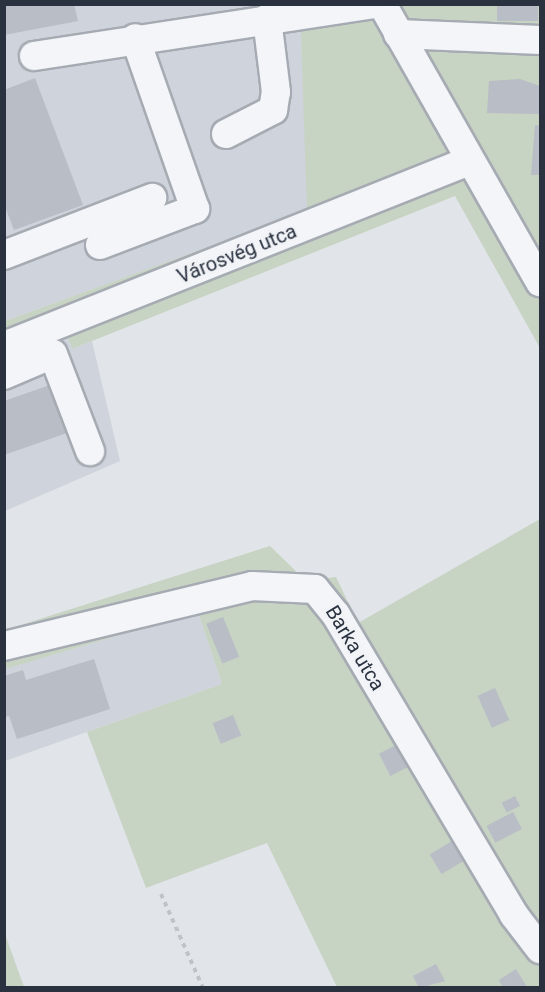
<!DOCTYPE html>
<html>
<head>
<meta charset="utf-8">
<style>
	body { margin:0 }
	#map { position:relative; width:545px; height:992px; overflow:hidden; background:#e1e4e9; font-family:Roboto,sans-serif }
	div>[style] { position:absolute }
	.built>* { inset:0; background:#cfd3db }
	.green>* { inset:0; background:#c7d3c3 }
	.building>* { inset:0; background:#b8bdc6; transform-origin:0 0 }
	.path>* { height:4px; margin-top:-2px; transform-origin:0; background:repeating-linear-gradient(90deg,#bfc2c8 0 4.5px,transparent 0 9px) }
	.roads { filter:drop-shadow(2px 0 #a6abb3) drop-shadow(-2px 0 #a6abb3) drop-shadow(0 2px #a6abb3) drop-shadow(0 -2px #a6abb3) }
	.minor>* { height:28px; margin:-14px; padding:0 14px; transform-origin:14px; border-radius:14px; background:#f4f5f8 }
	span { translate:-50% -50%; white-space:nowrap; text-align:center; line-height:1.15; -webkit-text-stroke:6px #f1f3f7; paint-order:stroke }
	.street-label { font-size:20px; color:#2a3240 }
	.frame { position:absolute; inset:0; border:6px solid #2a3240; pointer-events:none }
</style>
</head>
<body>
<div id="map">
	<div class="built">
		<i style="clip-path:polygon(5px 5px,300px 5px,308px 211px,5px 321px)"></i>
		<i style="clip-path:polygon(69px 338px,72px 349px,92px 341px,120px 461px,5px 511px,5px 363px)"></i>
		<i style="clip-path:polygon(198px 612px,222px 684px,5px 761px,4px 669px)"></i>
	</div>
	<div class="green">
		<i style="clip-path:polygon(300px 5px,540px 5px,540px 348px,455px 196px,72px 349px,68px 338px,5px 363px,5px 321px,307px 211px)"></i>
		<i style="clip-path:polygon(540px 519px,540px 987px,337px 987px,267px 843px,146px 888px,87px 732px,222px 684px,198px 612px,5px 669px,5px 630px,270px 546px,306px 581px,336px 577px,358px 623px)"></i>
		<i style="clip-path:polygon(4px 934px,5px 934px,24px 987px,5px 987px)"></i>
	</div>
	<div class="building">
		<i style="clip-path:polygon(4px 4px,74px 4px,78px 21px,4px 35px)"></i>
		<i style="left:497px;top:4px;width:41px;height:17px"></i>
		<i style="clip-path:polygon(35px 78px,83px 205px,14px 230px,4px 204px,4px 90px)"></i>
		<i style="clip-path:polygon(520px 79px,540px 86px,540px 114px,487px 113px,489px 81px)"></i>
		<i style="clip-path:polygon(535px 125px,540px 126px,540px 175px,531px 175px)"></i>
		<i style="clip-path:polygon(50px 385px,67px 433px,4px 455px,4px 401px)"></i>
		<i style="left:223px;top:617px;width:43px;height:18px;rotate:68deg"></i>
		<i style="clip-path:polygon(94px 659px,110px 709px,17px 739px,9px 716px,4px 717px,4px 676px,23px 670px,26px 680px)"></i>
		<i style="left:495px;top:688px;width:35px;height:19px;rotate:66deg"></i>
		<i style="left:233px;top:715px;width:22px;height:22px;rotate:68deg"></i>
		<i style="left:404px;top:741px;width:25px;height:28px;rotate:63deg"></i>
		<i style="left:515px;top:796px;width:11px;height:15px;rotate:63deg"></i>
		<i style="left:513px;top:812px;width:19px;height:30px;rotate:62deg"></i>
		<i style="left:452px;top:841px;width:23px;height:26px;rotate:59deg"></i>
		<i style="clip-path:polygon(436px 964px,445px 981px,419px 988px,413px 976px)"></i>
		<i style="clip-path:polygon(516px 969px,527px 987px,503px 988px,499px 980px)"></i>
	</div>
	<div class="path">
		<i style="left:161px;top:894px;width:103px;rotate:65.9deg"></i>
	</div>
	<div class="roads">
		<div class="minor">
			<i style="left:382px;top:4px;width:320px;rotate:60.4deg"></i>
			<i style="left:398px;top:34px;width:142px;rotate:2.4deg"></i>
			<i style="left:34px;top:56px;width:344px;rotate:-8.7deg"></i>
			<i style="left:226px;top:134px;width:53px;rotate:-27.1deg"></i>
			<i style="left:273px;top:110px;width:18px;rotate:-81deg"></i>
			<i style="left:276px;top:92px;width:74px;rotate:-97deg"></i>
			<i style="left:100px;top:245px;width:102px;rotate:-20.8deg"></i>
			<i style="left:195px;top:209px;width:181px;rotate:-109.3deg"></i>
			<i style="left:4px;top:255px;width:159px;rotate:-21.1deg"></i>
			<i style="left:4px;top:346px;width:500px;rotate:-21.7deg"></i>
			<i style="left:4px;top:375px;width:53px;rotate:-23.2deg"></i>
			<i style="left:53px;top:354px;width:104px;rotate:69.1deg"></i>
			<i style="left:4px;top:646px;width:255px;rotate:-13.6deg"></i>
			<i style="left:252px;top:586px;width:63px;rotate:2.7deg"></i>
			<i style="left:315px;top:589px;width:33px;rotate:51deg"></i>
			<i style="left:336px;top:615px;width:349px;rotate:59.3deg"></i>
			<i style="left:514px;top:915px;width:43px;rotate:52.6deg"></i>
		</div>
	</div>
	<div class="street-label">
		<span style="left:237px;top:254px;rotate:-22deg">Városvég utca</span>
		<span style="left:355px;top:648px;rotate:59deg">Barka utca</span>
	</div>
	<div class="frame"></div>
</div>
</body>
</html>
